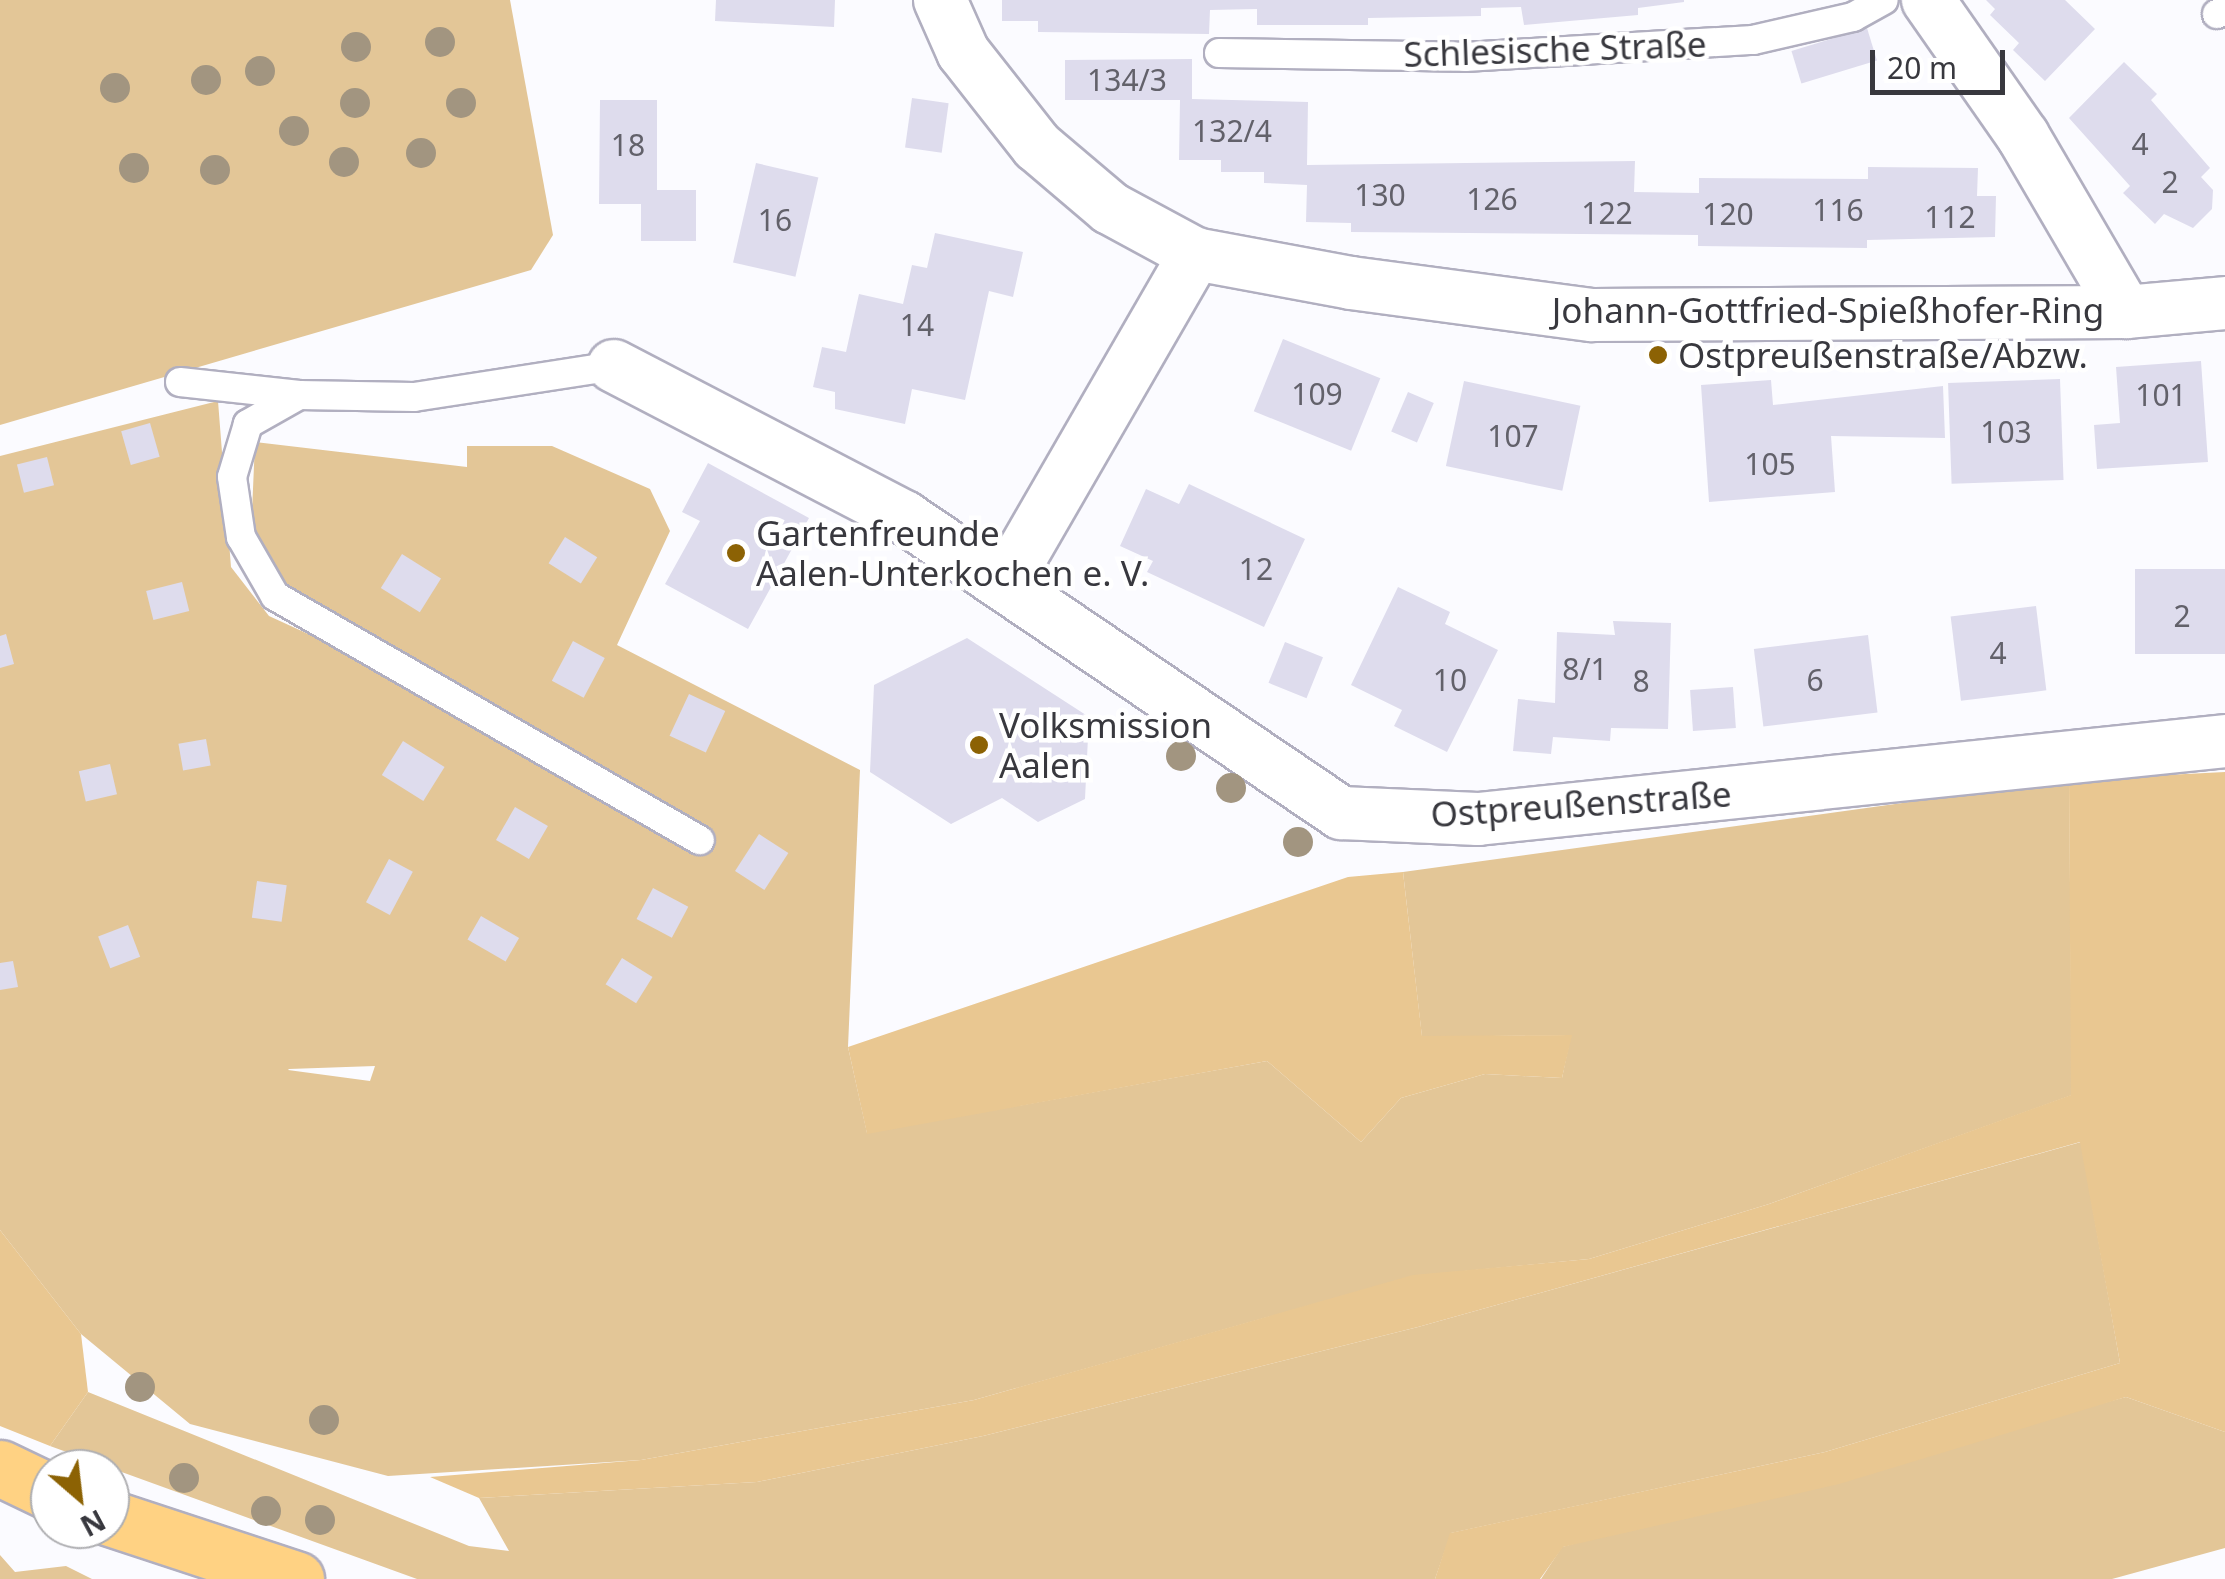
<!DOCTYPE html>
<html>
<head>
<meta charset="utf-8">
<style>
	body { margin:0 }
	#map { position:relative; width:2225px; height:1579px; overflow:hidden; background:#fbfbff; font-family:"Noto Sans",sans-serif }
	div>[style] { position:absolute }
	.green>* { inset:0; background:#e3c697 }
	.forest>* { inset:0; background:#e9c791 }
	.building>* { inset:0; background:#dedced; transform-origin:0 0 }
	.roads { filter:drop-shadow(2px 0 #b1afc0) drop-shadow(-2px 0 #b1afc0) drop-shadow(0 2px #b1afc0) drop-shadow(0 -2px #b1afc0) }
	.service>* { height:28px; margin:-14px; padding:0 14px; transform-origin:14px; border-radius:14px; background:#fff }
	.minor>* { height:52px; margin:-26px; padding:0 26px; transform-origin:26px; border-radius:26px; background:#fff }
	.trunk>* { height:55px; margin:-27.5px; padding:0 27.5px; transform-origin:27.5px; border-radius:27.5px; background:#ffd283 }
	.trees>* { width:30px; height:30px; margin:-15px; border-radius:50%; background:#a29580 }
	.dots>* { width:28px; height:28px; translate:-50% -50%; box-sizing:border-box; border:5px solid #fff; border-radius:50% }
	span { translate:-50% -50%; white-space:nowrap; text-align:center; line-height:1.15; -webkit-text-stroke:9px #fff; paint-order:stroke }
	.number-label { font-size:30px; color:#62616a }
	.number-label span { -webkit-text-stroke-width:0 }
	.street-label { font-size:35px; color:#38383e }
	.poi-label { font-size:35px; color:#38383e }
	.left { translate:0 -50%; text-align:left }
	.north { position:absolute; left:30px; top:1449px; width:100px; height:100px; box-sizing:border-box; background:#fff; border:2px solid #afafb2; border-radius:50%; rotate:152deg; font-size:28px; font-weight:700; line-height:40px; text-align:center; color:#38383e }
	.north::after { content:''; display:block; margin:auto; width:35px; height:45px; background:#8c6204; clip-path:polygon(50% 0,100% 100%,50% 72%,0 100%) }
	.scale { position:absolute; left:1870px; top:50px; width:135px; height:45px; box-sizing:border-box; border:5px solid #38383e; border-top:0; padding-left:12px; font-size:30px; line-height:35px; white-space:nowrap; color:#38383e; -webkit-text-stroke:8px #fff; paint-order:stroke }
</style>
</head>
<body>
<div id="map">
	<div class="green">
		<i style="clip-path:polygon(0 0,510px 0,553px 235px,531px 270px,0 425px)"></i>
		<i style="clip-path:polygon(evenodd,218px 401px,231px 567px,269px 616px,343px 650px,279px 583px,251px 536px,255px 442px,467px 467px,467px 446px,552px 446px,650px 489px,670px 531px,617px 645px,860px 770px,848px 1047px,867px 1133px,1267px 1061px,1361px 1142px,1401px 1098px,1485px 1074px,1562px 1078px,1571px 1035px,1422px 1037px,1403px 872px,2069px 780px,2072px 1095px,1769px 1204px,1589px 1259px,1413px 1276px,974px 1400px,641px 1460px,388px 1476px,190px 1424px,81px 1334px,0 1230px,0 456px,218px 401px,375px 1066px,370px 1081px,288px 1070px,289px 1069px,375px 1066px)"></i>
		<i style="clip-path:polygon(2081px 1142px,2120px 1363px,1825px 1452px,1451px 1533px,1435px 1579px,417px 1579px,50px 1446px,88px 1392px,469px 1546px,509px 1551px,479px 1498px,757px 1482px,983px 1436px,1418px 1327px)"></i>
		<i style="clip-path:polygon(2126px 1397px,2225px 1432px,2225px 1548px,2112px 1579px,1541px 1579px,1562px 1547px)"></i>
		<i style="clip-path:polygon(0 1555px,15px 1572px,66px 1566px,92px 1579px,0 1579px)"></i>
	</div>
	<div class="forest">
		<i style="clip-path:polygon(2225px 772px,2225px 1432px,2126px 1397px,1839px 1484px,1563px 1547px,1540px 1579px,1435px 1579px,1450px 1533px,1825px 1452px,2120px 1363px,2080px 1142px,1418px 1327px,983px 1436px,757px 1482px,479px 1498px,430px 1477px,641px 1460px,974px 1400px,1413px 1275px,1589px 1259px,1769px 1204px,2071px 1095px,2069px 780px)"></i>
		<i style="clip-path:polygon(1403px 872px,1422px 1036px,1572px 1035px,1562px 1078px,1485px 1074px,1401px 1098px,1361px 1142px,1267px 1061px,867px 1134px,848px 1047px,1348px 877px)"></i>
		<i style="clip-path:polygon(0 1230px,81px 1334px,88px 1392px,50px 1446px,0 1426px)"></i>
	</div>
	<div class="building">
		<i style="clip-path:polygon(716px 0,835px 0,834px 27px,715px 21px)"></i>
		<i style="clip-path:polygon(1002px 0,1684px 0,1684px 2px,1638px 8px,1638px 15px,1524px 25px,1521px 7px,1481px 8px,1481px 16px,1368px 18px,1368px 25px,1257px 25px,1257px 9px,1210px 10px,1209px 34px,1038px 32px,1038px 21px,1002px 21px)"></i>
		<i style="clip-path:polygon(1986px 0,2065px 0,2095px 29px,2045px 81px,2013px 50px,2019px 43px,1990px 15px,1995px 9px)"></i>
		<i style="left:1867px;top:28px;width:34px;height:79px;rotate:73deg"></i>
		<i style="clip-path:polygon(1192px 59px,1192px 99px,1308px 102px,1307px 165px,1635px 161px,1634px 192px,1699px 193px,1699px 178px,1868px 179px,1868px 167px,1978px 168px,1977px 196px,1996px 196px,1995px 237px,1867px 240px,1867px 248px,1698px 246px,1698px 235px,1351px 232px,1351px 223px,1306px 222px,1307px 185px,1264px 183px,1264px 172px,1221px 172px,1221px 160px,1179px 160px,1180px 100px,1065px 100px,1065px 60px)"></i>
		<i style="clip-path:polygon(2124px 62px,2157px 94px,2151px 100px,2210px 168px,2201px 177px,2213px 190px,2212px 209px,2193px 228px,2164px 214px,2155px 224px,2123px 193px,2130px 186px,2069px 118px)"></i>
		<i style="left:912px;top:98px;width:37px;height:50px;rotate:8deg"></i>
		<i style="clip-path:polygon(600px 100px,657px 100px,657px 190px,696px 190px,696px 241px,641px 241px,641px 204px,599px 204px)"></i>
		<i style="left:756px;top:163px;width:64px;height:102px;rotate:13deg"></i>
		<i style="clip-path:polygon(935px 233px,1023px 252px,1013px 297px,989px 291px,965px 400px,912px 389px,905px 424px,835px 409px,835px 392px,813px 387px,822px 347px,846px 352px,859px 294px,903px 304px,912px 265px,927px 268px)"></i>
		<i style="left:1283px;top:339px;width:105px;height:78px;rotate:22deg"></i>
		<i style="clip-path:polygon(2201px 361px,2208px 462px,2097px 469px,2094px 425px,2120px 423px,2116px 367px)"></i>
		<i style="left:2060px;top:379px;width:101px;height:112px;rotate:88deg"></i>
		<i style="clip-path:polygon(1771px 380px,1773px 405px,1943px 386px,1945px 438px,1831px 436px,1835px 492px,1709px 502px,1701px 385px)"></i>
		<i style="left:1464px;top:381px;width:119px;height:87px;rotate:12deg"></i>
		<i style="left:1408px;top:392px;width:28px;height:43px;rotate:23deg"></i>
		<i style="left:150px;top:423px;width:35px;height:30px;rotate:74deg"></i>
		<i style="left:47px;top:457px;width:29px;height:31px;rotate:76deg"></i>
		<i style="clip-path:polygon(708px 463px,809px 518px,748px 629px,665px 584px,700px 521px,682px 512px)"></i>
		<i style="clip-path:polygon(1189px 484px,1305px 539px,1264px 627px,1147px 572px,1153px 561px,1120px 546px,1146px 489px,1179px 504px)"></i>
		<i style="left:565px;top:537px;width:38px;height:31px;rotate:32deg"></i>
		<i style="left:402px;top:554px;width:46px;height:40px;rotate:32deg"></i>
		<i style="left:2225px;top:569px;width:85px;height:90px;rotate:90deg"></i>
		<i style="left:182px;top:582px;width:30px;height:37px;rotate:76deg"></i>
		<i style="clip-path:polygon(1398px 587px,1450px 612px,1445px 624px,1498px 650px,1447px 752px,1394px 726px,1402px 710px,1351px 685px)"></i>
		<i style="left:2036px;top:606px;width:85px;height:86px;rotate:83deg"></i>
		<i style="clip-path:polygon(1613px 621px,1671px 623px,1668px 729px,1611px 728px,1610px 741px,1553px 737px,1551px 754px,1513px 751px,1518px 699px,1555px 703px,1557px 632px,1615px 635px)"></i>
		<i style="clip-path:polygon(6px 634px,14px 664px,0 668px,0 636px)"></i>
		<i style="left:1868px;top:635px;width:78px;height:115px;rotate:83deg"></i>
		<i style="clip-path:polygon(967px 638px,1089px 717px,1085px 799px,1038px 822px,1002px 798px,951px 824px,870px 772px,874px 685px)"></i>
		<i style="left:573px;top:641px;width:36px;height:45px;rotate:28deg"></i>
		<i style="left:1285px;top:642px;width:41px;height:44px;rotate:22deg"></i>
		<i style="left:1733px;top:687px;width:41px;height:43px;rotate:86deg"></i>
		<i style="left:689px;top:694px;width:40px;height:46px;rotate:25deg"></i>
		<i style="left:206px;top:739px;width:27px;height:28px;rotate:80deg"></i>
		<i style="left:403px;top:741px;width:49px;height:40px;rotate:32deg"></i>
		<i style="left:110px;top:764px;width:31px;height:32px;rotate:77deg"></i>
		<i style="left:515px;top:807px;width:38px;height:38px;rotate:30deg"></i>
		<i style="left:759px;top:834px;width:35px;height:44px;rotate:33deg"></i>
		<i style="left:389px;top:859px;width:27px;height:49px;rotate:28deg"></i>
		<i style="left:257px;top:881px;width:30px;height:37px;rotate:8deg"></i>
		<i style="left:653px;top:888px;width:40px;height:35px;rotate:28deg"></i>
		<i style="left:481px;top:916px;width:44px;height:27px;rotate:30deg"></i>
		<i style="left:128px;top:925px;width:34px;height:32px;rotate:69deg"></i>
		<i style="left:622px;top:958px;width:36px;height:31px;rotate:32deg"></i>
		<i style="clip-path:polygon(13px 961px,18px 987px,0 990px,0 963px)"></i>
	</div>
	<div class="roads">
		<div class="service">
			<i style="left:2217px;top:14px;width:9px;rotate:-21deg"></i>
			<i style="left:1219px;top:53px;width:246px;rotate:0.9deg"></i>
			<i style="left:1465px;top:57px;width:289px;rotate:-3.4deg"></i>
			<i style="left:1753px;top:40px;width:103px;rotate:-13deg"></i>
			<i style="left:1853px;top:17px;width:35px;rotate:-29deg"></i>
			<i style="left:180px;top:382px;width:120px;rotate:6.2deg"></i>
			<i style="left:299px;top:395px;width:115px;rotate:1deg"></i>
			<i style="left:414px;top:397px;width:202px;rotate:-8.8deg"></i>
			<i style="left:299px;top:395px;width:59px;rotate:150.4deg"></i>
			<i style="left:248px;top:424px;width:55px;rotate:106.8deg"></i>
			<i style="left:232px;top:477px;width:61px;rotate:81.5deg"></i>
			<i style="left:241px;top:537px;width:68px;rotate:60deg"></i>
			<i style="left:275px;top:596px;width:490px;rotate:29.9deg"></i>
		</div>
		<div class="minor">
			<i style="left:940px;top:0;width:57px;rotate:66.1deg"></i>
			<i style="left:963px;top:52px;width:120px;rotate:51.8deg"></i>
			<i style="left:1037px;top:146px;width:96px;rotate:40.3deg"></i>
			<i style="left:1110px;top:208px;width:97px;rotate:28.4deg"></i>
			<i style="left:1195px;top:254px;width:159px;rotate:10.5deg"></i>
			<i style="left:1351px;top:283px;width:243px;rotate:7.6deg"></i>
			<i style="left:1592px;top:315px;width:534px;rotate:-0.32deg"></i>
			<i style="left:2126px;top:312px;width:99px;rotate:-5.2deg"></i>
			<i style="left:1928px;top:0;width:166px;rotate:55.1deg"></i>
			<i style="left:2023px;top:136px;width:204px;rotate:59.7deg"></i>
			<i style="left:614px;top:366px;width:327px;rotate:27.5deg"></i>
			<i style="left:904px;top:517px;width:528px;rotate:34.11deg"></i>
			<i style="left:1341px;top:813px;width:137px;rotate:2.5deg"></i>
			<i style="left:1478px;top:819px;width:751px;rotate:-5.96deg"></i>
			<i style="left:1006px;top:582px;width:379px;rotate:-60deg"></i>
		</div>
		<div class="trunk">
			<i style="left:0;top:1468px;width:55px;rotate:25.6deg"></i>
			<i style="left:110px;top:1518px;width:196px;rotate:18.2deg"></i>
		</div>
	</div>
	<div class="trees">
		<i style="left:440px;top:42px"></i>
		<i style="left:356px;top:47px"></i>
		<i style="left:260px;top:71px"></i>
		<i style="left:206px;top:80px"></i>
		<i style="left:115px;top:88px"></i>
		<i style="left:355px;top:103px"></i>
		<i style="left:461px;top:103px"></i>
		<i style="left:294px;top:131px"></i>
		<i style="left:421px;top:153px"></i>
		<i style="left:344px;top:162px"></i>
		<i style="left:134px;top:168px"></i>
		<i style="left:215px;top:170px"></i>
		<i style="left:1181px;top:756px"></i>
		<i style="left:1231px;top:788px"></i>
		<i style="left:1298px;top:842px"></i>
		<i style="left:140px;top:1387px"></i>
		<i style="left:324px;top:1420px"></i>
		<i style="left:184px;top:1478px"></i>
		<i style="left:266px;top:1511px"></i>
		<i style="left:320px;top:1520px"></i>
	</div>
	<div class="dots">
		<i style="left:1658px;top:355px;background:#8c6204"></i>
		<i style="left:736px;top:553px;background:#8c6204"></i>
		<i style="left:979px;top:745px;background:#8c6204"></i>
	</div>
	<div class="number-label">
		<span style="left:1127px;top:80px">134/3</span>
		<span style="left:1232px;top:131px">132/4</span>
		<span style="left:2140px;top:144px">4</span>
		<span style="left:628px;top:145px">18</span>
		<span style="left:2170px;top:182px">2</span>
		<span style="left:1380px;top:195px">130</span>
		<span style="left:1492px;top:199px">126</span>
		<span style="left:1838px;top:210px">116</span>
		<span style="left:1607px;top:213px">122</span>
		<span style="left:1728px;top:214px">120</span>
		<span style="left:1950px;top:217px">112</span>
		<span style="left:775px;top:220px">16</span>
		<span style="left:917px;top:325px">14</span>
		<span style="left:1317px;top:394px">109</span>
		<span style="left:2161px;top:395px">101</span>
		<span style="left:2006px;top:432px">103</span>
		<span style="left:1513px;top:436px">107</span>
		<span style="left:1770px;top:464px">105</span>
		<span style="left:1256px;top:569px">12</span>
		<span style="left:2182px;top:616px">2</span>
		<span style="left:1998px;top:653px">4</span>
		<span style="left:1585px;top:669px">8/1</span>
		<span style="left:1450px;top:680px">10</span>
		<span style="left:1815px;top:680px">6</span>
		<span style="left:1641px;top:681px">8</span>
	</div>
	<div class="street-label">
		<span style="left:1555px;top:49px;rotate:-2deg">Schlesische Straße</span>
		<span style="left:1828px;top:310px">Johann-Gottfried-Spießhofer-Ring</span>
		<span style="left:1581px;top:804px;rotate:-4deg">Ostpreußenstraße</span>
	</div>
	<div class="poi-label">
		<span class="left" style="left:1678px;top:355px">Ostpreußenstraße/Abzw.</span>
		<span class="left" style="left:756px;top:553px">Gartenfreunde<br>Aalen-Unterkochen e. V.</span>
		<span class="left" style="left:999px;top:745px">Volksmission<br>Aalen</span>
	</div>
	<div class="north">N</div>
	<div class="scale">20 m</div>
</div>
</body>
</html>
